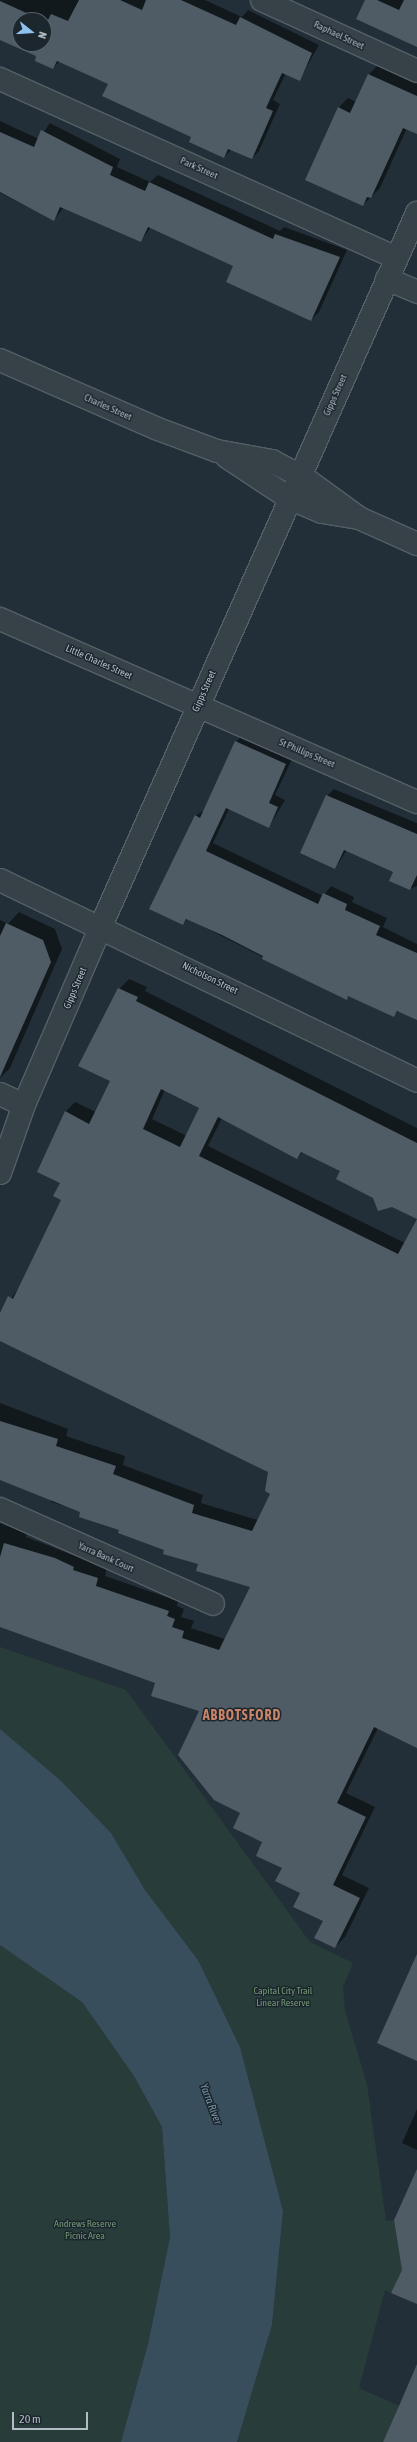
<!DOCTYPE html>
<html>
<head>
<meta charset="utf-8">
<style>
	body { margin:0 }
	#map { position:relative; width:417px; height:2442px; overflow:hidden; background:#232f38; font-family:"Asap Condensed",sans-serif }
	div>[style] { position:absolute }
	.green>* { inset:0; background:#283d3a }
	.water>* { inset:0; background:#394e5d }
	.shadow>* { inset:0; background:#0007 }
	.building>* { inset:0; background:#4f5c66 }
	.roads { filter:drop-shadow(1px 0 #555f66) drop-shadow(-1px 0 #555f66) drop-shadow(0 1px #555f66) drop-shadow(0 -1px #555f66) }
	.minor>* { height:22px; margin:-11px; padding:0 11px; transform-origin:11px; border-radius:11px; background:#374148 }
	span { translate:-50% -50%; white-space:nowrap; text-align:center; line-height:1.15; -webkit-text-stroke:3px #1c262d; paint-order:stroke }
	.street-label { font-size:10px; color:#b2bcc4 }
	.park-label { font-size:10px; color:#729875 }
	.water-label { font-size:11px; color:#7591a6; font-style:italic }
	.district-label { font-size:14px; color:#ca8467; font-weight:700; letter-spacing:1px }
	.north { position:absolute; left:12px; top:12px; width:40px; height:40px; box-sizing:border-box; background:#1c262d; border:1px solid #586269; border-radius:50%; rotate:107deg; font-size:11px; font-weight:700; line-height:16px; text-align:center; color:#b2bcc4 }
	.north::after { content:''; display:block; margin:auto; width:14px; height:18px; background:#8dc1ee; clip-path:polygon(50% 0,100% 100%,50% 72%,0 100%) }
	.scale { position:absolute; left:12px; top:2412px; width:76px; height:18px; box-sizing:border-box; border:2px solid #b2bcc4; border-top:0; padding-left:5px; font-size:12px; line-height:14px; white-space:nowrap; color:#b2bcc4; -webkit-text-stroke:3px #1c262d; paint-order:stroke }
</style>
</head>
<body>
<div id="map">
	<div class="green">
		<i style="clip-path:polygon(0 1647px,126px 1690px,310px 1942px,353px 1963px,343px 1987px,345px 2011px,367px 2084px,386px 2221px,394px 2220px,402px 2270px,391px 2293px,385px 2290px,359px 2388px,399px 2406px,383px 2442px,237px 2442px,272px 2325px,283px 2211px,240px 2047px,198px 1960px,145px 1890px,111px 1833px,0 1729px)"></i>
		<i style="clip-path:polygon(0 1945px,82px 2002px,134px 2076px,162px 2127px,170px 2237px,148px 2344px,121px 2442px,0 2442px)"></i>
	</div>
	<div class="water">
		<i style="clip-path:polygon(0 1729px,61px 1781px,111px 1833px,145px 1890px,198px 1960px,240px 2047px,283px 2211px,272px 2325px,237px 2442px,121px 2442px,148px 2344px,170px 2237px,162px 2127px,134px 2076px,82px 2002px,0 1945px)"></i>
	</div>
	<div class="shadow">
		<i style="clip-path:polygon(evenodd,0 0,205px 0,242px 17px,248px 10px,319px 45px,299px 80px,286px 73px,273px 100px,280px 104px,259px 151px,252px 158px,232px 149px,224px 157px,109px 84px,60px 61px,53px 68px,38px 56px,0 39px,0 0,20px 20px,44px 20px,44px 44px,20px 44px,20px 20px)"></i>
		<i style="clip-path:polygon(366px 0,417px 0,417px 46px)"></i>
		<i style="clip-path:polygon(378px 65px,417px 83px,417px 126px,407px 128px,380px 188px,363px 205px,339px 107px,348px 98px,356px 102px,369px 74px)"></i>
		<i style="clip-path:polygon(0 121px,39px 139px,50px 123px,120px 159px,117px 167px,150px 182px,158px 175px,280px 231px,284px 227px,347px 250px,319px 312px,311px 320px,234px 266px,151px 227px,141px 241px,64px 207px,54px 220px,0 193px)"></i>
		<i style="clip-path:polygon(243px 734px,293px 757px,275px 795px,285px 800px,269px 827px,229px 809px,213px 843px,323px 896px,331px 886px,354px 897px,352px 902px,387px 918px,383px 927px,417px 944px,417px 1019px,399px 1011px,394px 1015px,350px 995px,346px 999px,188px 919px,183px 924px,195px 816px,205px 810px,236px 742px)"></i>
		<i style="clip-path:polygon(334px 789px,417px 823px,417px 886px,410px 889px,394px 872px,347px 850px,335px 868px,327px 796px)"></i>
		<i style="clip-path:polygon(19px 912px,55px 929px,62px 949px,10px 1068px,0 1078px,0 920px,8px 924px)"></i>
		<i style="clip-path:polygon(evenodd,129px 979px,147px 987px,145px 991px,417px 1128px,417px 1218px,374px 1197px,341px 1170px,303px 1152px,297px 1158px,222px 1118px,208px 1146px,405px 1243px,417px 1220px,417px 1747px,378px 1728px,346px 1793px,375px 1807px,342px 1875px,369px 1888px,345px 1937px,335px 1947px,324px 1921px,264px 1842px,201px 1711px,156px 1682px,0 1626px,0 1522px,27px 1530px,26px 1537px,107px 1568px,105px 1576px,178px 1601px,177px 1606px,184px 1609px,181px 1617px,194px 1621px,191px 1628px,225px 1639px,251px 1586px,82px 1511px,51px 1502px,52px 1498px,0 1470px,0 1403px,68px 1429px,66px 1436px,125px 1456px,123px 1465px,203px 1495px,201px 1503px,258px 1520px,272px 1493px,270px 1472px,0 1340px,0 1316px,19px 1287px,62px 1200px,65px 1112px,75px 1102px,96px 1112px,111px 1081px,119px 989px,129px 979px,165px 1090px,200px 1108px,187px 1136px,152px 1119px,165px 1090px)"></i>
		<i style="clip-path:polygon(417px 2109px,417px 2150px,402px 2143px)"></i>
	</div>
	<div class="building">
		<i style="clip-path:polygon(79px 0,120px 0,142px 10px,146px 0,181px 0,236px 25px,240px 17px,312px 53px,300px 81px,282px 73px,266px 108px,273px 111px,252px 159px,228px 149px,224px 158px,189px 142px,191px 137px,102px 96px,108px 84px,57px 61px,53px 69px,35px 61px,36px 56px,0 40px,0 1px,42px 20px,20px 20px,20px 44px,44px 44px,44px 21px,47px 22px,51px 14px,68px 21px)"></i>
		<i style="clip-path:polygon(365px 0,377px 0,399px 10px,404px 0,417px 0,417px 47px,356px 19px)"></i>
		<i style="clip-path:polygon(368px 74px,417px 96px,417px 134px,403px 128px,371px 198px,367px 197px,363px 206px,305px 180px,338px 107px,350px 113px)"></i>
		<i style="clip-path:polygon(41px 130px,113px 167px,110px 175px,145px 191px,149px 182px,273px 239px,275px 234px,340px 257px,311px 321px,226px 282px,233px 266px,148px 227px,141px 242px,60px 207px,54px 221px,0 192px,0 132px,34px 147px)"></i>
		<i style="clip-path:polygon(235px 741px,286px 764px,269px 803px,278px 807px,269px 828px,226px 808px,206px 851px,318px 904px,323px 893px,347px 904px,345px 910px,380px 926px,376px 935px,417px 953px,417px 1020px,397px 1011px,394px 1017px,348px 996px,347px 1000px,262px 959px,263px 956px,222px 935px,186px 919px,183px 925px,149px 909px,195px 815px,200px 818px)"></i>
		<i style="clip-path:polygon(326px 795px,417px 834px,417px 875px,410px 890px,389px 881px,393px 872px,344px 850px,335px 869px,300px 853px)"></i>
		<i style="clip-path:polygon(6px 923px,43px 940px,51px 962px,0 1077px,0 936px)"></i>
		<i style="clip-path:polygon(evenodd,118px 988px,138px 997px,136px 1001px,417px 1143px,417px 1748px,374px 1727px,337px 1803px,366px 1817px,333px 1885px,360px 1898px,335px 1948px,314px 1938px,323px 1921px,293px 1907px,300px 1893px,275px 1881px,282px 1868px,256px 1856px,262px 1842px,233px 1828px,240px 1813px,214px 1800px,178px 1755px,199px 1711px,151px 1696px,155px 1683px,0 1627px,0 1557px,4px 1543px,55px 1558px,74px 1567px,73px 1570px,98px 1578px,96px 1586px,169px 1611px,167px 1616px,175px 1619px,172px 1627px,184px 1631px,182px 1638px,219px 1650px,250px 1587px,196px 1571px,198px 1564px,163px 1554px,164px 1550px,118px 1533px,119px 1530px,79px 1517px,80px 1512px,0 1480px,0 1421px,58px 1439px,56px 1446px,116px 1466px,113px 1474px,194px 1505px,192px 1513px,252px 1531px,270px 1494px,265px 1491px,268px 1472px,0 1341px,0 1313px,8px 1296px,13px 1299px,61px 1200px,53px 1196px,60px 1183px,37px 1172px,65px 1111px,89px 1124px,110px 1081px,78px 1066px,118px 988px,161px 1089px,199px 1108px,180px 1147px,143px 1129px,161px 1089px,118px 988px,218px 1117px,297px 1159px,301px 1152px,340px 1171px,336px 1179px,373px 1198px,378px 1211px,392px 1207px,417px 1219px,398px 1254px,199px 1156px,218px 1117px)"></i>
		<i style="clip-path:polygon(417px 1954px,417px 2061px,377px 2043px)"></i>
		<i style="clip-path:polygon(417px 2169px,417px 2304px,391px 2293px,402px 2270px,394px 2220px)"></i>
		<i style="clip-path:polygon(417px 2364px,417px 2442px,383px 2442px,399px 2406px)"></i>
	</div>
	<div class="roads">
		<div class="minor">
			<i style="left:262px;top:0;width:170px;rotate:24.6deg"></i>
			<i style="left:0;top:79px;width:435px;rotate:24.3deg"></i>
			<i style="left:387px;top:279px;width:33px;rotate:23deg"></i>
			<i style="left:0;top:360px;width:172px;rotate:23.6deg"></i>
			<i style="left:158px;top:429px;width:63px;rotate:20.4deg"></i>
			<i style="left:217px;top:451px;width:56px;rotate:10.3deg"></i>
			<i style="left:272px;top:461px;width:36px;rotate:28deg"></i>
			<i style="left:304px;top:478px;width:68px;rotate:36deg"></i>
			<i style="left:227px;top:457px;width:74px;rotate:33.5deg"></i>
			<i style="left:289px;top:498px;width:36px;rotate:23deg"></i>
			<i style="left:322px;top:512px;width:37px;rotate:9deg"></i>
			<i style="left:359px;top:518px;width:64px;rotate:24.1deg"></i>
			<i style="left:0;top:619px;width:455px;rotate:23.7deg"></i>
			<i style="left:0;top:880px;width:463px;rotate:25.7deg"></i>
			<i style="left:0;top:1094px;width:26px;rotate:25deg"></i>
			<i style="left:0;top:1173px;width:72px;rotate:-70.6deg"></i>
			<i style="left:24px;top:1105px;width:195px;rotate:-66.7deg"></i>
			<i style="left:101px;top:926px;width:780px;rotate:-66.1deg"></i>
			<i style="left:0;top:1509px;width:233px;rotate:24deg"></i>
		</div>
	</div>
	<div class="street-label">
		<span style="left:339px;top:35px;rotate:25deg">Raphael Street</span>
		<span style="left:199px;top:168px;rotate:24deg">Park Street</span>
		<span style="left:335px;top:395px;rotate:-66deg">Gipps Street</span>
		<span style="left:108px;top:407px;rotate:24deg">Charles Street</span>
		<span style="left:99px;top:662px;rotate:24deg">Little Charles Street</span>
		<span style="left:204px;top:691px;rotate:-66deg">Gipps Street</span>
		<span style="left:307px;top:753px;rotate:23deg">St Phillips Street</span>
		<span style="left:210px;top:978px;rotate:26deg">Nicholson Street</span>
		<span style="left:75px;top:988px;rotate:-67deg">Gipps Street</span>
		<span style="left:106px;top:1557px;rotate:24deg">Yarra Bank Court</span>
	</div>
	<div class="park-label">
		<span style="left:283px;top:1996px">Capital City Trail<br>Linear Reserve</span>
		<span style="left:85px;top:2229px">Andrews Reserve<br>Picnic Area</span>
	</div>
	<div class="water-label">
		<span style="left:211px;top:2104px;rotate:69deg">Yarra River</span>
	</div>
	<div class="district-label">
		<span style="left:242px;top:1715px">ABBOTSFORD</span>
	</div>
	<div class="north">N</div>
	<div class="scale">20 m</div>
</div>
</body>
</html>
